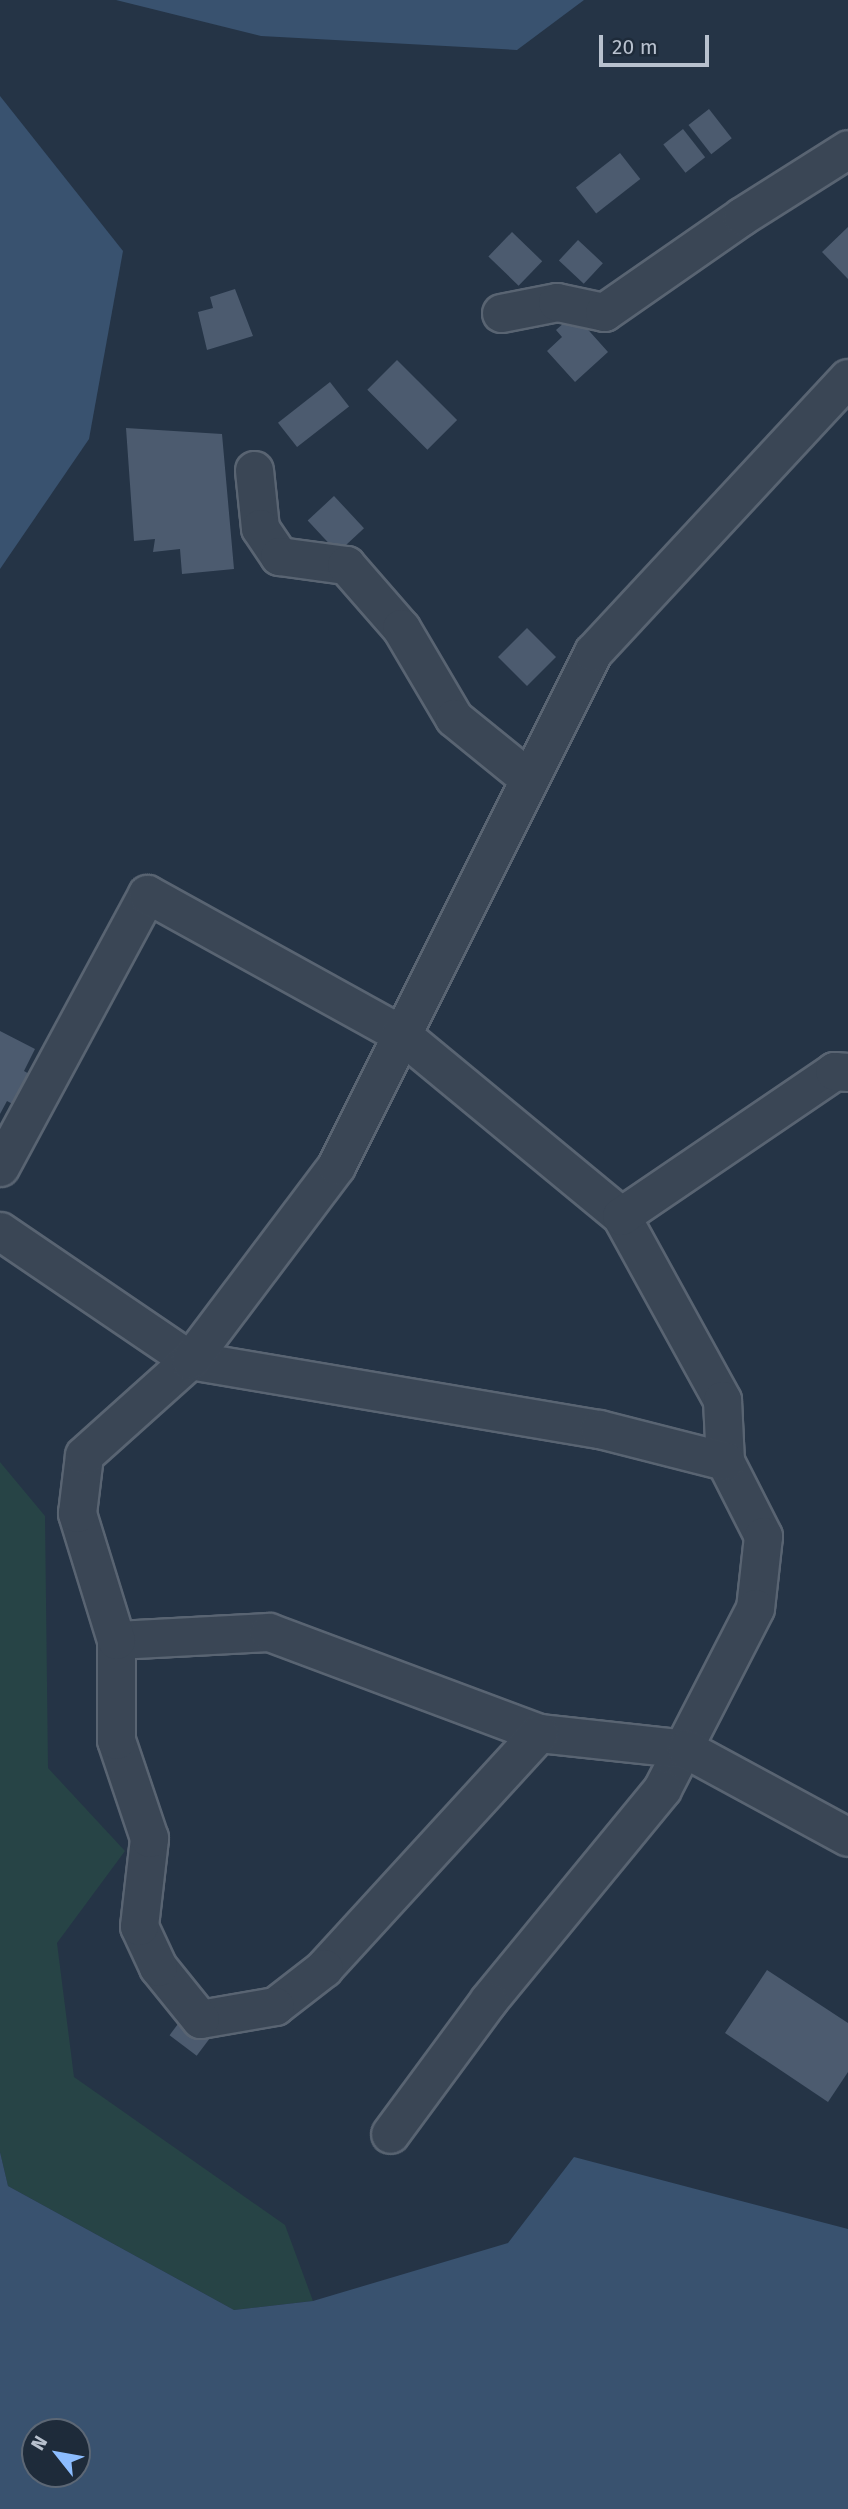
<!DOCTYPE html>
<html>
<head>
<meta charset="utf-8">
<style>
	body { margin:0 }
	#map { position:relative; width:848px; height:2509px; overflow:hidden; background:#253446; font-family:"Fira Sans",sans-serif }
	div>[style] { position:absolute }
	.green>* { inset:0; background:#274446 }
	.water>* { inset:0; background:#39526f }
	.building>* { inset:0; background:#4c5b6f; transform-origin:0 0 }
	.roads { filter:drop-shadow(2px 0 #596472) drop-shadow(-2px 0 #596472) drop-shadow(0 2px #596472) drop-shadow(0 -2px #596472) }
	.minor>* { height:37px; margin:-18.5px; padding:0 18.5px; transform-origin:18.5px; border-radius:18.5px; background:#3a4655 }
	span { translate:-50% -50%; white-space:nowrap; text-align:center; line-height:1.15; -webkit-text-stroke:6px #1e2b3a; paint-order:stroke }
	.north { position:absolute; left:21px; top:2418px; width:70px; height:70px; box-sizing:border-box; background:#1e2b3a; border:2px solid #5c6775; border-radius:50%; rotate:301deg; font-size:19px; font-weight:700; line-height:28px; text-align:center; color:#b8c1ce }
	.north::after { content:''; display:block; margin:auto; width:24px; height:32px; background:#8cbdff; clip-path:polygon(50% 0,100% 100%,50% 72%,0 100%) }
	.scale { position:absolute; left:599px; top:35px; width:110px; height:32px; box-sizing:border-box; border:4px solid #b8c1ce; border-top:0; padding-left:9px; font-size:21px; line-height:24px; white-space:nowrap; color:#b8c1ce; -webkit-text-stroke:5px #1e2b3a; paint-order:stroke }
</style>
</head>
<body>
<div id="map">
	<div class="green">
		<i style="clip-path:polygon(0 1462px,45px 1516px,48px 1768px,125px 1851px,57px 1943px,74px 2077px,285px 2225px,313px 2301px,234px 2310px,8px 2186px,0 2152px)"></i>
	</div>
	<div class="water">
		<i style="clip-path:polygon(116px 0,584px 0,517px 50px,261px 36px)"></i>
		<i style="clip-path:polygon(0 96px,123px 251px,89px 439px,0 569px)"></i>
		<i style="clip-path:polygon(evenodd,0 2152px,8px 2186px,234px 2310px,313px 2301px,508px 2243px,574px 2157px,848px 2229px,848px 2509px,0 2509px,0 2152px,35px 2432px,77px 2432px,77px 2474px,35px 2474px,35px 2432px)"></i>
	</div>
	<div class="building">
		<i style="left:709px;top:109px;width:37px;height:26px;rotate:52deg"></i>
		<i style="left:683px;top:129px;width:36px;height:25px;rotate:52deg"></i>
		<i style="left:620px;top:153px;width:33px;height:56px;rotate:52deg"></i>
		<i style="clip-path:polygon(848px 227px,848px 279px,822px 252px)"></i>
		<i style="left:512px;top:232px;width:42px;height:34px;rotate:44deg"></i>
		<i style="left:578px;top:240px;width:34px;height:28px;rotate:43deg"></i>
		<i style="clip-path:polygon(235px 289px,253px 336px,207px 350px,198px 312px,213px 308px,210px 297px)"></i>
		<i style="clip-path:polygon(574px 314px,608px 352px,575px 382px,547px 351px,562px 337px,556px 330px)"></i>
		<i style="left:397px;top:360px;width:85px;height:42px;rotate:45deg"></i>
		<i style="left:330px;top:382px;width:31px;height:66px;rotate:52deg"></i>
		<i style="clip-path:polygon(126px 428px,222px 434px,234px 569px,182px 574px,180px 549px,153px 552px,155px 539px,134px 541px)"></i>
		<i style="left:334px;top:496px;width:44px;height:36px;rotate:47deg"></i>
		<i style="left:527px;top:628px;width:41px;height:41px;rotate:45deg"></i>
		<i style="clip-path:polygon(0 1031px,35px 1049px,24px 1071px,38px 1079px,22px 1109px,7px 1101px,0 1114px)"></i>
		<i style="clip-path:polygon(767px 1970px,848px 2023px,848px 2072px,828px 2102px,725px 2033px)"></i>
		<i style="left:184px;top:2016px;width:34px;height:24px;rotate:37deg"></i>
	</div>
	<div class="roads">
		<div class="minor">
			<i style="left:501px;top:313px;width:57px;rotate:-11.1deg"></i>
			<i style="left:557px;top:302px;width:48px;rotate:12deg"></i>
			<i style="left:604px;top:312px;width:168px;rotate:-34.8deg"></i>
			<i style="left:742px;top:216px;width:125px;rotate:-32.3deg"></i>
			<i style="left:254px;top:470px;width:58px;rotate:84.1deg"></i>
			<i style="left:260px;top:528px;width:34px;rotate:56deg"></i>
			<i style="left:279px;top:556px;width:68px;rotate:7.7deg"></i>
			<i style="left:346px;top:565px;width:84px;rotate:48.9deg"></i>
			<i style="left:401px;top:628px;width:104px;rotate:59.5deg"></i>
			<i style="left:454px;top:718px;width:97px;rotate:39.1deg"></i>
			<i style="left:0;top:1167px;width:310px;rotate:-61.7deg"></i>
			<i style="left:147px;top:894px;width:290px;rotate:28.9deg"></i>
			<i style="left:401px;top:1034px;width:286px;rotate:39.6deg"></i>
			<i style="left:621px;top:1216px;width:210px;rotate:61.2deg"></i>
			<i style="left:722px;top:1400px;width:61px;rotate:87.2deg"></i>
			<i style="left:725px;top:1461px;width:84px;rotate:63.1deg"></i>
			<i style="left:763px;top:1536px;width:72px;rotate:96.3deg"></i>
			<i style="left:755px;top:1608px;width:203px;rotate:117.2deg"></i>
			<i style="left:662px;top:1789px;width:274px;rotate:129.4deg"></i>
			<i style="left:488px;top:2001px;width:165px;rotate:126.4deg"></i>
			<i style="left:621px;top:1216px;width:258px;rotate:-34.2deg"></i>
			<i style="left:834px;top:1071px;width:14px;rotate:4deg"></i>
			<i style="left:0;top:1231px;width:230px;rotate:34.2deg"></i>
			<i style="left:190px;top:1360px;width:415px;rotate:9.6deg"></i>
			<i style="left:599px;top:1429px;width:130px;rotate:14.3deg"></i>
			<i style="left:116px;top:1640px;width:153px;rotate:-3deg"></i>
			<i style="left:269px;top:1632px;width:288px;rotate:20.5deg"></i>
			<i style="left:539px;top:1733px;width:148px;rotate:6.2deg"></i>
			<i style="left:686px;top:1749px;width:184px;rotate:28.5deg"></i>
			<i style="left:539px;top:1733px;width:319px;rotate:132.5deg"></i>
			<i style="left:324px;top:1968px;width:62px;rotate:142.2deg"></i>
			<i style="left:275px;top:2006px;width:76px;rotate:170.2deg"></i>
			<i style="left:200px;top:2019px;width:67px;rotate:-128.9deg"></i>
			<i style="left:158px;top:1967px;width:45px;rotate:-114.9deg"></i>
			<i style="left:139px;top:1926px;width:89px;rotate:-83.5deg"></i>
			<i style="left:149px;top:1838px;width:103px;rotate:-108.6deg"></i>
			<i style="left:116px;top:1740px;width:100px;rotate:-90deg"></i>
			<i style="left:116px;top:1640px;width:133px;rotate:-107.1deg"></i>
			<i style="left:77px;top:1513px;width:58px;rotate:-83.1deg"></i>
			<i style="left:84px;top:1455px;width:142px;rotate:-41.9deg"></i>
			<i style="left:190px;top:1360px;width:243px;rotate:-53deg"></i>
			<i style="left:336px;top:1166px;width:575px;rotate:-63.43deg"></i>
			<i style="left:593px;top:652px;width:374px;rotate:-47.1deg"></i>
		</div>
	</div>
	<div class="north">N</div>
	<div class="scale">20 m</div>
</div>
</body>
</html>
